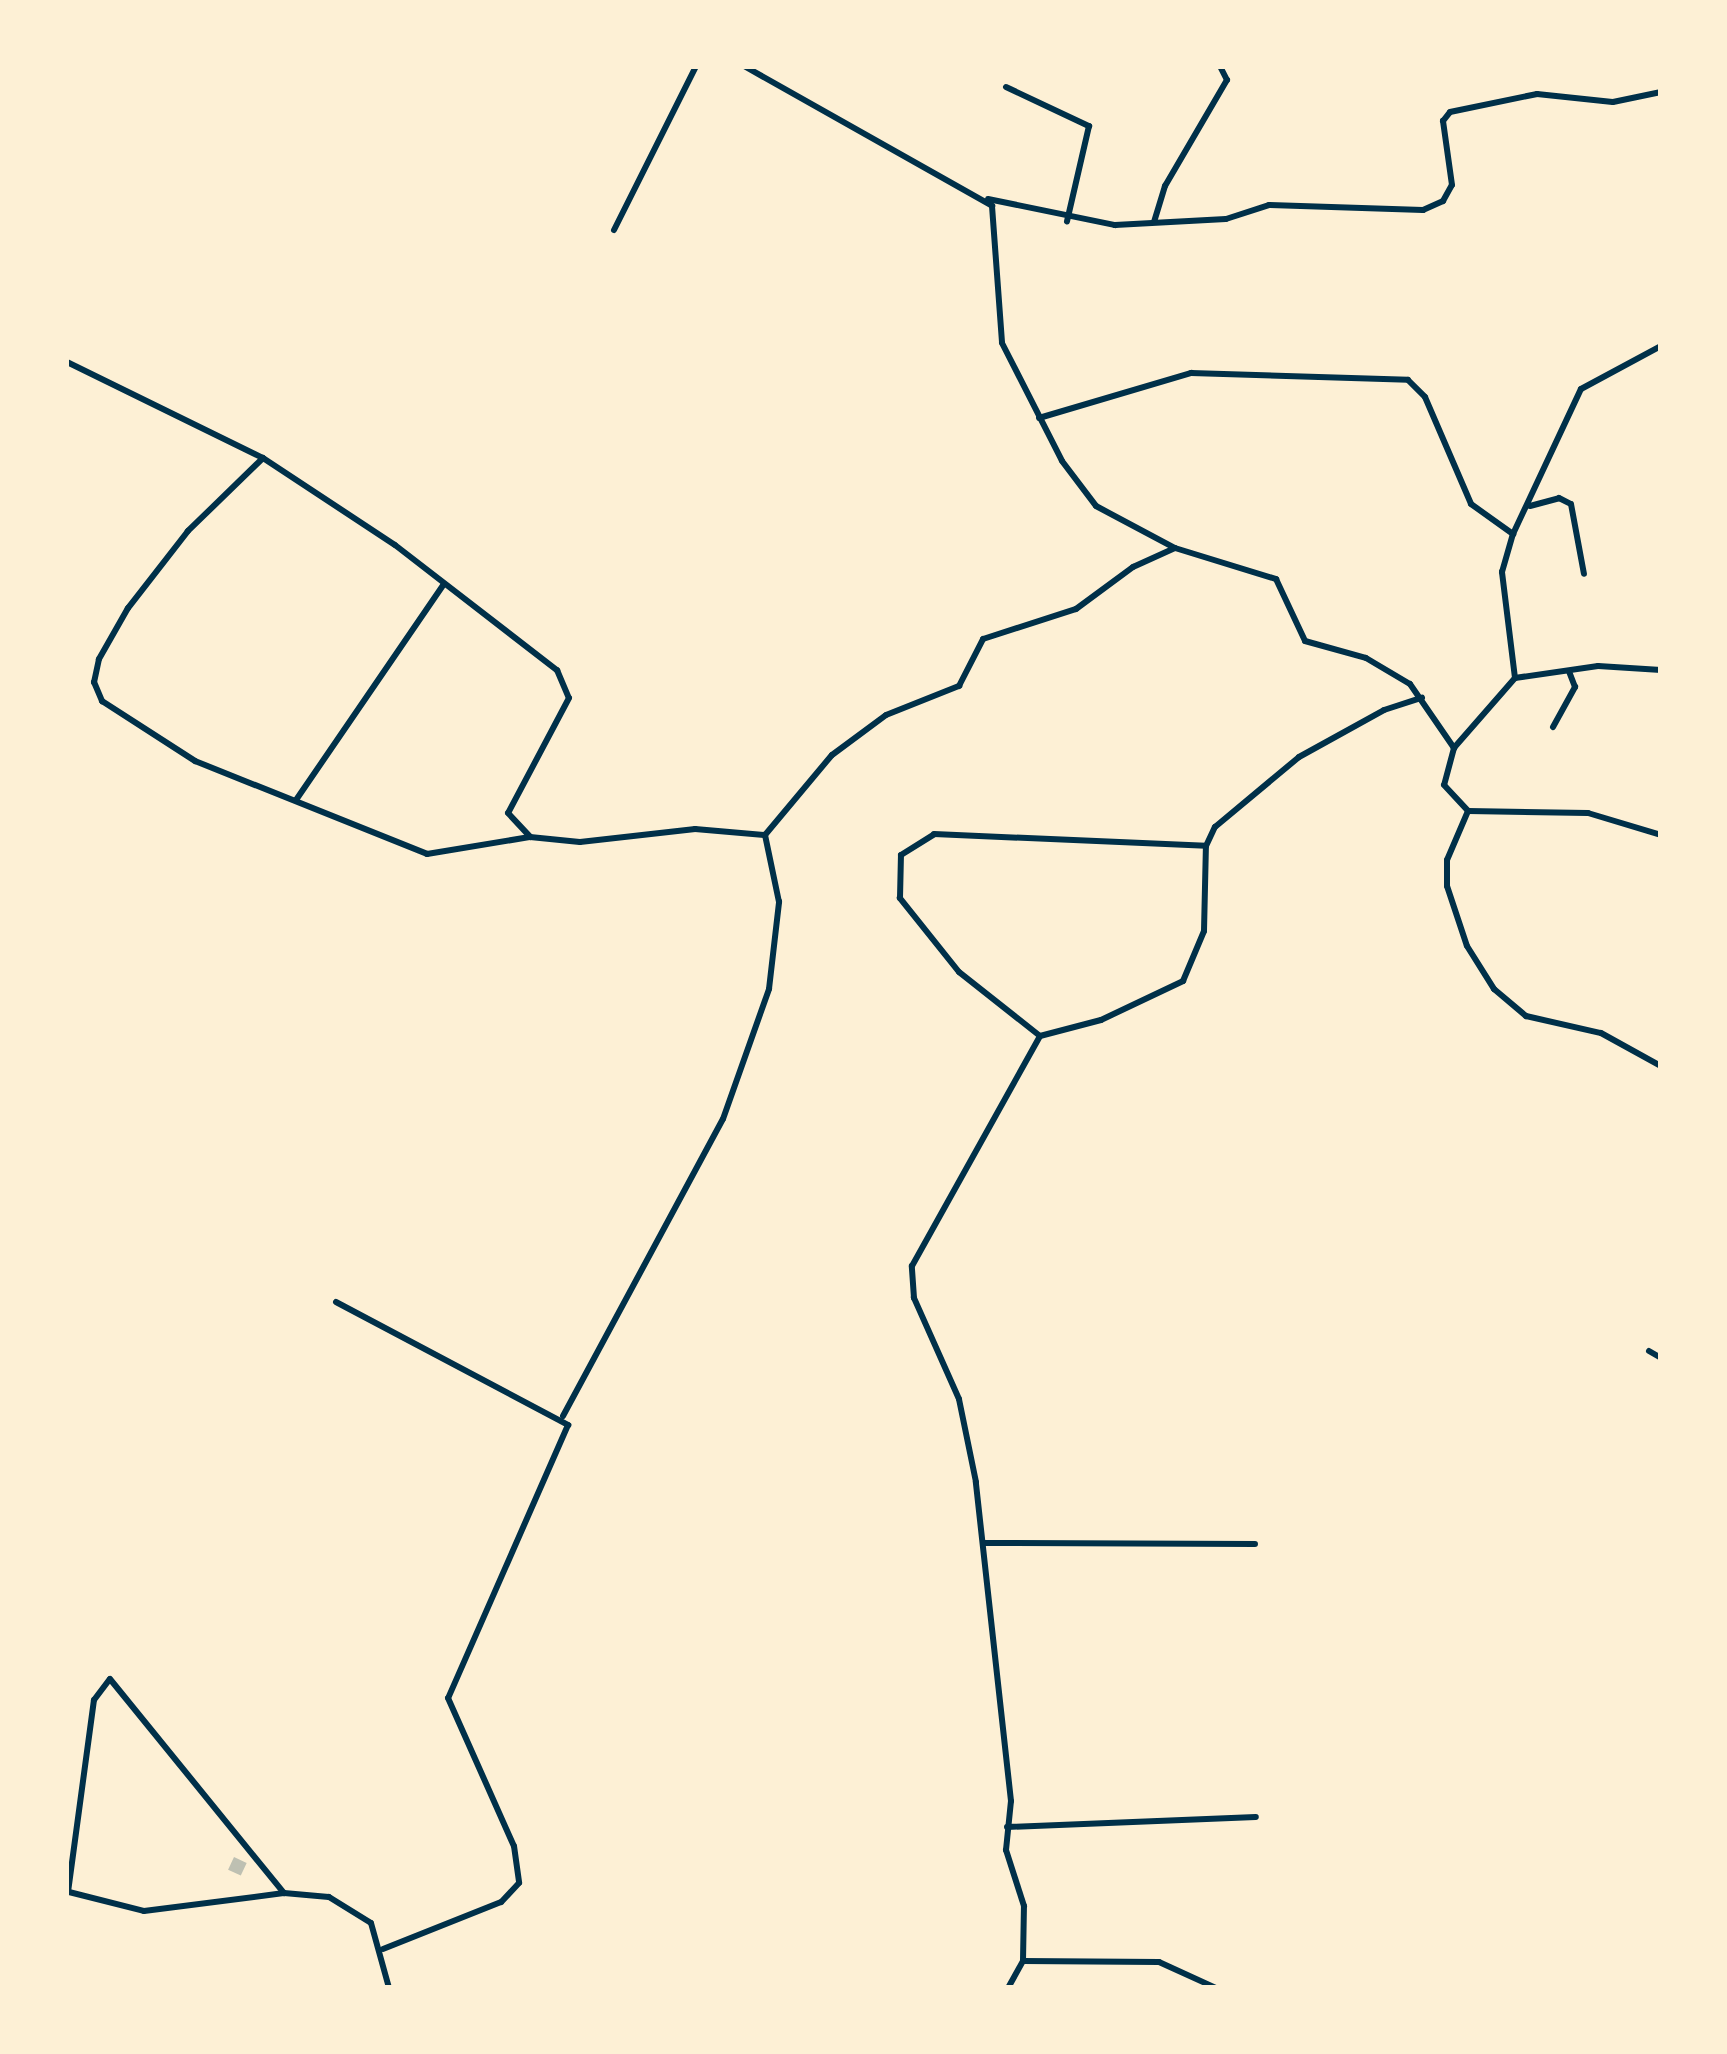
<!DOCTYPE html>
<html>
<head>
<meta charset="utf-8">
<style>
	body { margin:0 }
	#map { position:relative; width:1727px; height:2054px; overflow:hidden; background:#fdf0d5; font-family:Inter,sans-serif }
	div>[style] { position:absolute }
	.building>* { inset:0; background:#bec0b2; transform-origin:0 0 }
	.minor>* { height:6px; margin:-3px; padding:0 3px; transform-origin:3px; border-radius:3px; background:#003049 }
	span { translate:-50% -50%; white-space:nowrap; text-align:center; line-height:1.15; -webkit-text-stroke:12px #fdf0d5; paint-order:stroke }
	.frame { position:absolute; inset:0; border:69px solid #fdf0d5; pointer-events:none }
</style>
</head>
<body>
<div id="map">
	<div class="building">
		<i style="left:234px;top:1857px;width:14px;height:14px;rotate:25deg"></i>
	</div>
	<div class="minor">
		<i style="left:744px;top:66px;width:285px;rotate:29.4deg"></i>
		<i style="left:992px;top:206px;width:137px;rotate:85.8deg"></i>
		<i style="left:1002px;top:343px;width:132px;rotate:63deg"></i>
		<i style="left:1062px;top:461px;width:56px;rotate:52.9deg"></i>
		<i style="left:1096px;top:506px;width:89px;rotate:28deg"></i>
		<i style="left:1175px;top:548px;width:106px;rotate:17.1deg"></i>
		<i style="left:1276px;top:579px;width:68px;rotate:64.9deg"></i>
		<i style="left:1305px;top:641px;width:63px;rotate:15.6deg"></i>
		<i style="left:1366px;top:658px;width:51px;rotate:30.6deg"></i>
		<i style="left:1410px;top:684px;width:78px;rotate:55.5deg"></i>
		<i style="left:1006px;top:87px;width:92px;rotate:25.2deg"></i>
		<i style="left:1089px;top:126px;width:98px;rotate:103deg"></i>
		<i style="left:988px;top:199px;width:130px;rotate:11.6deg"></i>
		<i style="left:1115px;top:225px;width:111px;rotate:-3.1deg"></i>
		<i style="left:1226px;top:219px;width:45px;rotate:-18deg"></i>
		<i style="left:1269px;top:205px;width:154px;rotate:1.9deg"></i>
		<i style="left:1423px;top:210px;width:22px;rotate:-24deg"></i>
		<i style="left:1443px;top:201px;width:18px;rotate:-61deg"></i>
		<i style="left:1452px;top:185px;width:65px;rotate:-98deg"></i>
		<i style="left:1443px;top:121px;width:11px;rotate:-52deg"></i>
		<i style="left:1450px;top:112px;width:89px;rotate:-11.7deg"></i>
		<i style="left:1537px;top:94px;width:76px;rotate:6deg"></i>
		<i style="left:1613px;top:102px;width:49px;rotate:-11.8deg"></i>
		<i style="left:1154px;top:222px;width:38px;rotate:-73deg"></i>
		<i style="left:1165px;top:186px;width:123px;rotate:-59.7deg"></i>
		<i style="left:1227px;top:80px;width:16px;rotate:-117deg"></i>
		<i style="left:614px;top:230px;width:183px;rotate:-63.4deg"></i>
		<i style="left:67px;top:362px;width:218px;rotate:26.1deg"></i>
		<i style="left:263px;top:458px;width:158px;rotate:33.4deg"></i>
		<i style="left:395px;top:545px;width:205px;rotate:37.7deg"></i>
		<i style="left:557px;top:670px;width:30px;rotate:67deg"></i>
		<i style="left:569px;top:698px;width:130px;rotate:117.9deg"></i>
		<i style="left:508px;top:813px;width:33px;rotate:47deg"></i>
		<i style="left:1039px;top:418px;width:159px;rotate:-16.5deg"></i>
		<i style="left:1191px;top:373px;width:217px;rotate:1.8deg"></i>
		<i style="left:1408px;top:380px;width:24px;rotate:45deg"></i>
		<i style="left:1425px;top:397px;width:116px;rotate:66.7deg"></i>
		<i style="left:1471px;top:504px;width:52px;rotate:35.5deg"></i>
		<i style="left:263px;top:458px;width:105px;rotate:135.8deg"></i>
		<i style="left:188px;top:531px;width:98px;rotate:127.9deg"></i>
		<i style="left:128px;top:608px;width:59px;rotate:119.6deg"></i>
		<i style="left:99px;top:659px;width:24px;rotate:102deg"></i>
		<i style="left:94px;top:682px;width:21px;rotate:67deg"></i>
		<i style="left:102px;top:701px;width:111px;rotate:32.8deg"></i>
		<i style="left:195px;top:761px;width:250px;rotate:21.8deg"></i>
		<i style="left:427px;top:854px;width:104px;rotate:-9.4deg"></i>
		<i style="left:530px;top:837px;width:50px;rotate:5.7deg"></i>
		<i style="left:580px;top:842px;width:116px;rotate:-6.4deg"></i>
		<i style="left:695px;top:829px;width:70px;rotate:4.9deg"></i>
		<i style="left:765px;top:835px;width:104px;rotate:-50.1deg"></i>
		<i style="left:832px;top:755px;width:67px;rotate:-36.5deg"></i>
		<i style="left:886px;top:715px;width:79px;rotate:-21.7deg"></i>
		<i style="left:959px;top:686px;width:53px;rotate:-62.9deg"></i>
		<i style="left:983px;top:639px;width:98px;rotate:-17.9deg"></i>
		<i style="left:1076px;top:609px;width:71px;rotate:-36.4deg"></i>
		<i style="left:1133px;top:567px;width:46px;rotate:-24.3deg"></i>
		<i style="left:1530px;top:506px;width:30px;rotate:-15deg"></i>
		<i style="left:1559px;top:498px;width:13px;rotate:27deg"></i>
		<i style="left:1571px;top:504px;width:71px;rotate:79.5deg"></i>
		<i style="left:1661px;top:670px;width:63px;rotate:-176.4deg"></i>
		<i style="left:1598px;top:666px;width:84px;rotate:171.8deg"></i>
		<i style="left:1515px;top:678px;width:93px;rotate:131.1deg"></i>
		<i style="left:1454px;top:748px;width:38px;rotate:105deg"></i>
		<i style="left:1444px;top:785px;width:35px;rotate:47deg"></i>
		<i style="left:1468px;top:811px;width:120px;rotate:1deg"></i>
		<i style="left:1588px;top:813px;width:76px;rotate:16.8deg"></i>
		<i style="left:1515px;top:678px;width:107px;rotate:-97deg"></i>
		<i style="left:1502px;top:572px;width:40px;rotate:-74deg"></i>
		<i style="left:1513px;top:534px;width:160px;rotate:-64.9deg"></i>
		<i style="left:1581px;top:389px;width:91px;rotate:-28.3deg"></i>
		<i style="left:1553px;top:727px;width:46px;rotate:-61.2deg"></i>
		<i style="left:1575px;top:687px;width:17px;rotate:-111deg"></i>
		<i style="left:296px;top:800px;width:260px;rotate:-55.6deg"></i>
		<i style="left:1468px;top:811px;width:53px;rotate:113.2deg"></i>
		<i style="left:1447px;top:860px;width:26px;rotate:90deg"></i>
		<i style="left:1447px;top:886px;width:63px;rotate:71.6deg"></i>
		<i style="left:1467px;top:946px;width:51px;rotate:57.9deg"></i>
		<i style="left:1494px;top:989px;width:42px;rotate:40.2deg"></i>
		<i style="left:1526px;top:1016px;width:77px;rotate:12.8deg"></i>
		<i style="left:1601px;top:1033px;width:68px;rotate:28.8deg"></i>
		<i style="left:1040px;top:1036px;width:103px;rotate:-141.7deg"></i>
		<i style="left:959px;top:972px;width:95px;rotate:-128.6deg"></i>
		<i style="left:900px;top:898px;width:43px;rotate:-88.7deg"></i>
		<i style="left:901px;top:855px;width:39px;rotate:-32deg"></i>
		<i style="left:934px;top:834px;width:272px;rotate:2.5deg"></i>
		<i style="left:336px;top:1302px;width:263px;rotate:27.9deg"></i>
		<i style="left:568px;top:1425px;width:298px;rotate:113.7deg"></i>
		<i style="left:448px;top:1698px;width:162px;rotate:66deg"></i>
		<i style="left:514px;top:1846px;width:37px;rotate:82deg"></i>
		<i style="left:519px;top:1883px;width:26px;rotate:133deg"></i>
		<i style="left:501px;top:1902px;width:127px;rotate:158.3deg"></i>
		<i style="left:1649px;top:1351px;width:14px;rotate:30deg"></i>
		<i style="left:563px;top:1416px;width:337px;rotate:-61.7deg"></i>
		<i style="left:723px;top:1119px;width:138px;rotate:-70.5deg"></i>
		<i style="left:769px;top:989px;width:88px;rotate:-83.4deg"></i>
		<i style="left:779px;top:902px;width:68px;rotate:-101.8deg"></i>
		<i style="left:984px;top:1543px;width:271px;rotate:0.2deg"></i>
		<i style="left:1007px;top:1827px;width:249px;rotate:-2.3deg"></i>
		<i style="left:68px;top:1892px;width:194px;rotate:-82.3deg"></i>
		<i style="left:94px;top:1700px;width:26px;rotate:-53deg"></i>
		<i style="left:110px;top:1679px;width:276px;rotate:50.9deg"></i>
		<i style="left:69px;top:1892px;width:77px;rotate:14.2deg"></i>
		<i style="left:144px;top:1911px;width:141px;rotate:-7.3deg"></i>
		<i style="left:284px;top:1893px;width:45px;rotate:5.1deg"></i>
		<i style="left:329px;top:1897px;width:49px;rotate:31.8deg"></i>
		<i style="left:371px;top:1923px;width:67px;rotate:74.5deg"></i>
		<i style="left:1023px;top:1961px;width:136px;rotate:0.4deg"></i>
		<i style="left:1159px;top:1962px;width:63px;rotate:24.5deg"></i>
		<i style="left:1008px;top:1988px;width:31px;rotate:-61deg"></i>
		<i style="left:1023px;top:1961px;width:55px;rotate:-89deg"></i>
		<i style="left:1024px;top:1906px;width:59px;rotate:-107.8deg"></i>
		<i style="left:1006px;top:1850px;width:49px;rotate:-84.2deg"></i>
		<i style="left:1011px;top:1801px;width:321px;rotate:-96.3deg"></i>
		<i style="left:976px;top:1482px;width:85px;rotate:-101.6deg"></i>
		<i style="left:959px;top:1399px;width:111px;rotate:-114deg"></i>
		<i style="left:914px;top:1298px;width:32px;rotate:-94deg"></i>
		<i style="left:912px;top:1266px;width:263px;rotate:-60.9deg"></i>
		<i style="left:1040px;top:1036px;width:63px;rotate:-14.7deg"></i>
		<i style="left:1101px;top:1020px;width:91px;rotate:-25.4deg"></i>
		<i style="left:1183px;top:981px;width:54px;rotate:-67.2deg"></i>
		<i style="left:1204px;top:931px;width:85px;rotate:-88.7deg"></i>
		<i style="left:1206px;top:846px;width:21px;rotate:-65deg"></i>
		<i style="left:1215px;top:827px;width:109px;rotate:-39.8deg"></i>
		<i style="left:1299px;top:757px;width:97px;rotate:-28.9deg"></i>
		<i style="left:1384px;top:710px;width:40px;rotate:-18deg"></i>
	</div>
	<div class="frame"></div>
</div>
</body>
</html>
